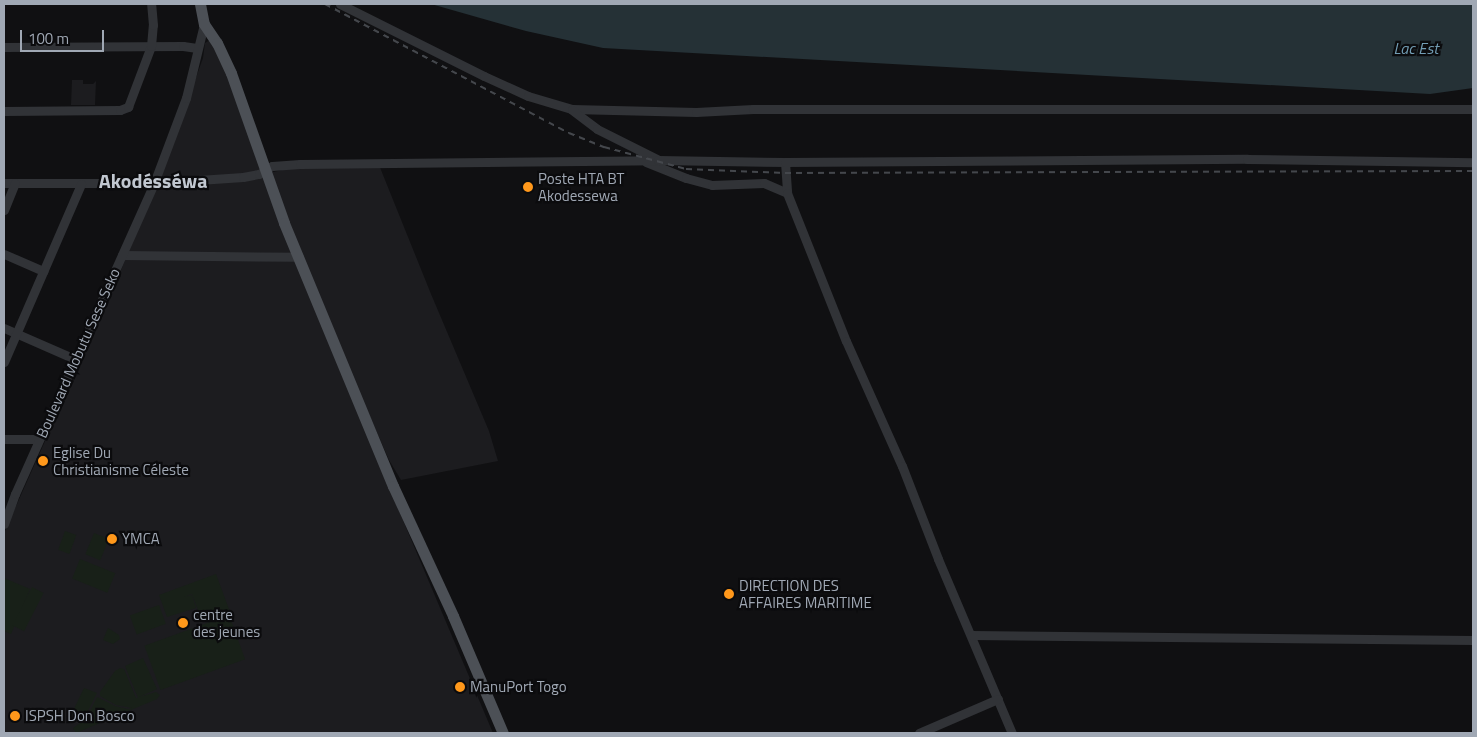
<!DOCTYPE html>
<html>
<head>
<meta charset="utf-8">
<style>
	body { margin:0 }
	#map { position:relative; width:1477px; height:737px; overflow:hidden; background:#101012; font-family:"Titillium Web",sans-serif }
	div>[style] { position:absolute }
	.built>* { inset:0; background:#1c1c1f }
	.green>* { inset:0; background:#182018; transform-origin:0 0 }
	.water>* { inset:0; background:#253136 }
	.minor>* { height:9px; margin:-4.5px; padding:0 4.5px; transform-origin:4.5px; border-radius:4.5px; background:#313337 }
	.major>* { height:11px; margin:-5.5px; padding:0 5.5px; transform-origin:5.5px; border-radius:5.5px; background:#4c5056 }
	.rail>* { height:2px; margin-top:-1px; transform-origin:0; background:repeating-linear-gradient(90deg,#44474c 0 6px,transparent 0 11px) }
	.dots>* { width:14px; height:14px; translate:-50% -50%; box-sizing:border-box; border:2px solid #0b0b0d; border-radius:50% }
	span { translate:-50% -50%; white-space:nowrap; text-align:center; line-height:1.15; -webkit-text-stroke:4.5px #0b0b0d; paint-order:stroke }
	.poi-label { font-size:15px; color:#a0a8b4 }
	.left { translate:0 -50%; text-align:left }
	.street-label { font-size:15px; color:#a0a8b4 }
	.water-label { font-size:16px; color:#729db4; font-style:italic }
	.district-label { font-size:20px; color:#c1c7d0; font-weight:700 }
	.frame { position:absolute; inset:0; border:5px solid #a0a8b4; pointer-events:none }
	.scale { position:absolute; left:20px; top:30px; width:84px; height:22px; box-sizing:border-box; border:2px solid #a0a8b4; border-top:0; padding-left:6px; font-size:15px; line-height:18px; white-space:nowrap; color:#a0a8b4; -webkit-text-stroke:4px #0b0b0d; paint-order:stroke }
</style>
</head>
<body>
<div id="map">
	<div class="built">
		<i style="clip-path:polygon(210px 40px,214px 41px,391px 492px,493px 733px,4px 733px,4px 533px,117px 280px,170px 150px,203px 58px,205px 43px)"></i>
		<i style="clip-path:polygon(72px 80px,83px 80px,83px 84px,93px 84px,96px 81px,95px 105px,71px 105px)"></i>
		<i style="clip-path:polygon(379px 165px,431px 294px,489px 431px,498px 461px,401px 480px,389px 460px,353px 378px,269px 173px,295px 167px)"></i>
	</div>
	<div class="green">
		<i style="left:65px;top:531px;width:12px;height:20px;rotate:20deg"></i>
		<i style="left:94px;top:533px;width:16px;height:23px;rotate:22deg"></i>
		<i style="left:80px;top:559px;width:38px;height:21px;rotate:22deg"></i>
		<i style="clip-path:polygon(216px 574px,230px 612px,202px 621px,192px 594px,184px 597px,192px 595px,196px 608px,167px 617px,159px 595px)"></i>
		<i style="clip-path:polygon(4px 578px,30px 589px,11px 634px,4px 631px)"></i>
		<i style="left:32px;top:587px;width:13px;height:43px;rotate:27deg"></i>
		<i style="left:159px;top:605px;width:20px;height:31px;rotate:70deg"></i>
		<i style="left:229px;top:615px;width:47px;height:90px;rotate:70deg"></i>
		<i style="clip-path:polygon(108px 628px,119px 635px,120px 639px,113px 644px,103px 640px)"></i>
		<i style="clip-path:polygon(143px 658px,157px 689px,139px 697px,156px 692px,160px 695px,157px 699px,76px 733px,73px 728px,86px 719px,97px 697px,115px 706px,128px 709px,132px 708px,116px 705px,100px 696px,100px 692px,115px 671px,120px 668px,124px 669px,136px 698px,138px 698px,125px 666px)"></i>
		<i style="clip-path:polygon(84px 688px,97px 693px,88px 711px,80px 719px,71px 715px)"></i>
	</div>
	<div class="water">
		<i style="clip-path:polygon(431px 4px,1473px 4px,1473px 88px,1430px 94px,603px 48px,526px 31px)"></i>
	</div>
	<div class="minor">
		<i style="left:340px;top:4px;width:161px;rotate:26.6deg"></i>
		<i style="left:484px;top:76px;width:48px;rotate:24.4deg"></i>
		<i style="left:528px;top:96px;width:46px;rotate:16.5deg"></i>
		<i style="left:572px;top:109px;width:124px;rotate:1.4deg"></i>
		<i style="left:696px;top:112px;width:57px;rotate:-3deg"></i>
		<i style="left:753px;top:109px;width:720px"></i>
		<i style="left:4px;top:47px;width:179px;rotate:-0.3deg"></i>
		<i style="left:183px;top:46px;width:14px;rotate:8deg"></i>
		<i style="left:572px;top:110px;width:31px;rotate:37deg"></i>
		<i style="left:597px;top:129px;width:67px;rotate:26.6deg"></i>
		<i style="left:4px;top:111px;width:116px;rotate:-0.5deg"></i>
		<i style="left:120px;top:110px;width:9px;rotate:-21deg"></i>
		<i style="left:128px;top:107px;width:65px;rotate:-69.3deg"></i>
		<i style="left:151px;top:46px;width:21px;rotate:-85deg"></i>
		<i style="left:153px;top:25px;width:21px;rotate:-95deg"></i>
		<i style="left:646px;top:162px;width:43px;rotate:21.8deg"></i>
		<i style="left:686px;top:178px;width:27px;rotate:15deg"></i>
		<i style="left:712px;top:185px;width:52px;rotate:-2.2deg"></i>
		<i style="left:764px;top:183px;width:25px;rotate:23deg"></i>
		<i style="left:785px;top:162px;width:31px;rotate:86deg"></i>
		<i style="left:787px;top:193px;width:159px;rotate:68.3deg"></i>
		<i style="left:846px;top:341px;width:137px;rotate:65.9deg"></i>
		<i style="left:902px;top:466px;width:100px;rotate:68.8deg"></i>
		<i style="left:938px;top:559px;width:189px;rotate:67deg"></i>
		<i style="left:4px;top:183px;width:150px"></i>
		<i style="left:154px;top:183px;width:89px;rotate:-3.9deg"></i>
		<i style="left:243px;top:177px;width:16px;rotate:-11deg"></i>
		<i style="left:259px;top:174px;width:15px;rotate:-32deg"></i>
		<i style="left:272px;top:166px;width:28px;rotate:-4deg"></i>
		<i style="left:300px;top:164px;width:358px;rotate:-0.6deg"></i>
		<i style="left:658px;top:160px;width:127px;rotate:0.9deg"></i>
		<i style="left:785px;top:162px;width:462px;rotate:-0.4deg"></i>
		<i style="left:1247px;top:159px;width:226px;rotate:0.8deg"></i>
		<i style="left:4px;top:210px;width:29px;rotate:-68deg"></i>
		<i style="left:4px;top:254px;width:43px;rotate:23.6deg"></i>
		<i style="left:122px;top:255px;width:177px;rotate:0.6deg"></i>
		<i style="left:4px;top:328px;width:77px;rotate:23.6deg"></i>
		<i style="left:4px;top:362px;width:194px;rotate:-66.6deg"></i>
		<i style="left:4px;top:439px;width:35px"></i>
		<i style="left:4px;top:524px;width:32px;rotate:-70deg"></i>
		<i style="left:15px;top:494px;width:341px;rotate:-65.9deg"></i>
		<i style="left:154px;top:183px;width:91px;rotate:-69.4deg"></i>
		<i style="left:186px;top:98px;width:76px;rotate:-76.3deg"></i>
		<i style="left:971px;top:635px;width:502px;rotate:0.57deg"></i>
		<i style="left:919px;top:733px;width:86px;rotate:-23.3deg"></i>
	</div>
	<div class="major">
		<i style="left:200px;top:4px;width:20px;rotate:79deg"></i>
		<i style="left:204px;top:24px;width:23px;rotate:56deg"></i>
		<i style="left:217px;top:43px;width:33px;rotate:65deg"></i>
		<i style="left:231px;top:73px;width:159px;rotate:70.5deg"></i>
		<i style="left:284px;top:223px;width:285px;rotate:67.5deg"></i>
		<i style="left:393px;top:486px;width:143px;rotate:65.2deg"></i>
		<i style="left:453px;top:616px;width:127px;rotate:66.9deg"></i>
	</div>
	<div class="rail">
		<i style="left:325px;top:4px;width:276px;rotate:27.9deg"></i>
		<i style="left:569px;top:133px;width:38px;rotate:22deg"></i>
		<i style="left:604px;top:147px;width:85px;rotate:15deg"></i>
		<i style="left:686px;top:169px;width:99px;rotate:2.3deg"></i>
		<i style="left:785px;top:173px;width:688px;rotate:-0.17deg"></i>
	</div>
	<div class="dots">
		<i style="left:528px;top:187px;background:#ff981b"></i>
		<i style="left:43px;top:461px;background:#ff981b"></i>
		<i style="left:112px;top:539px;background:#ff981b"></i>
		<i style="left:729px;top:594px;background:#ff981b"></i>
		<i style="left:183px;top:623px;background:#ff981b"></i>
		<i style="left:460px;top:687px;background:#ff981b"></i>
		<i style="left:15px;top:716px;background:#ff981b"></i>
	</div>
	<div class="poi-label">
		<span class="left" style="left:538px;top:187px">Poste HTA BT<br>Akodessewa</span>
		<span class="left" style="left:53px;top:461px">Eglise Du<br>Christianisme Céleste</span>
		<span class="left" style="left:122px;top:539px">YMCA</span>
		<span class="left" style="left:739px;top:594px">DIRECTION DES<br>AFFAIRES MARITIME</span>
		<span class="left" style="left:193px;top:623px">centre<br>des jeunes</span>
		<span class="left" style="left:470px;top:687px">ManuPort Togo</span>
		<span class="left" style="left:25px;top:716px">ISPSH Don Bosco</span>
	</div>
	<div class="street-label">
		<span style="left:78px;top:353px;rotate:-66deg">Boulevard Mobutu Sese Seko</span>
	</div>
	<div class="water-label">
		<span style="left:1416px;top:48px">Lac Est</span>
	</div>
	<div class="district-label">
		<span style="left:153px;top:180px">Akodésséwa</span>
	</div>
	<div class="frame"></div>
	<div class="scale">100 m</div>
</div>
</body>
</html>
